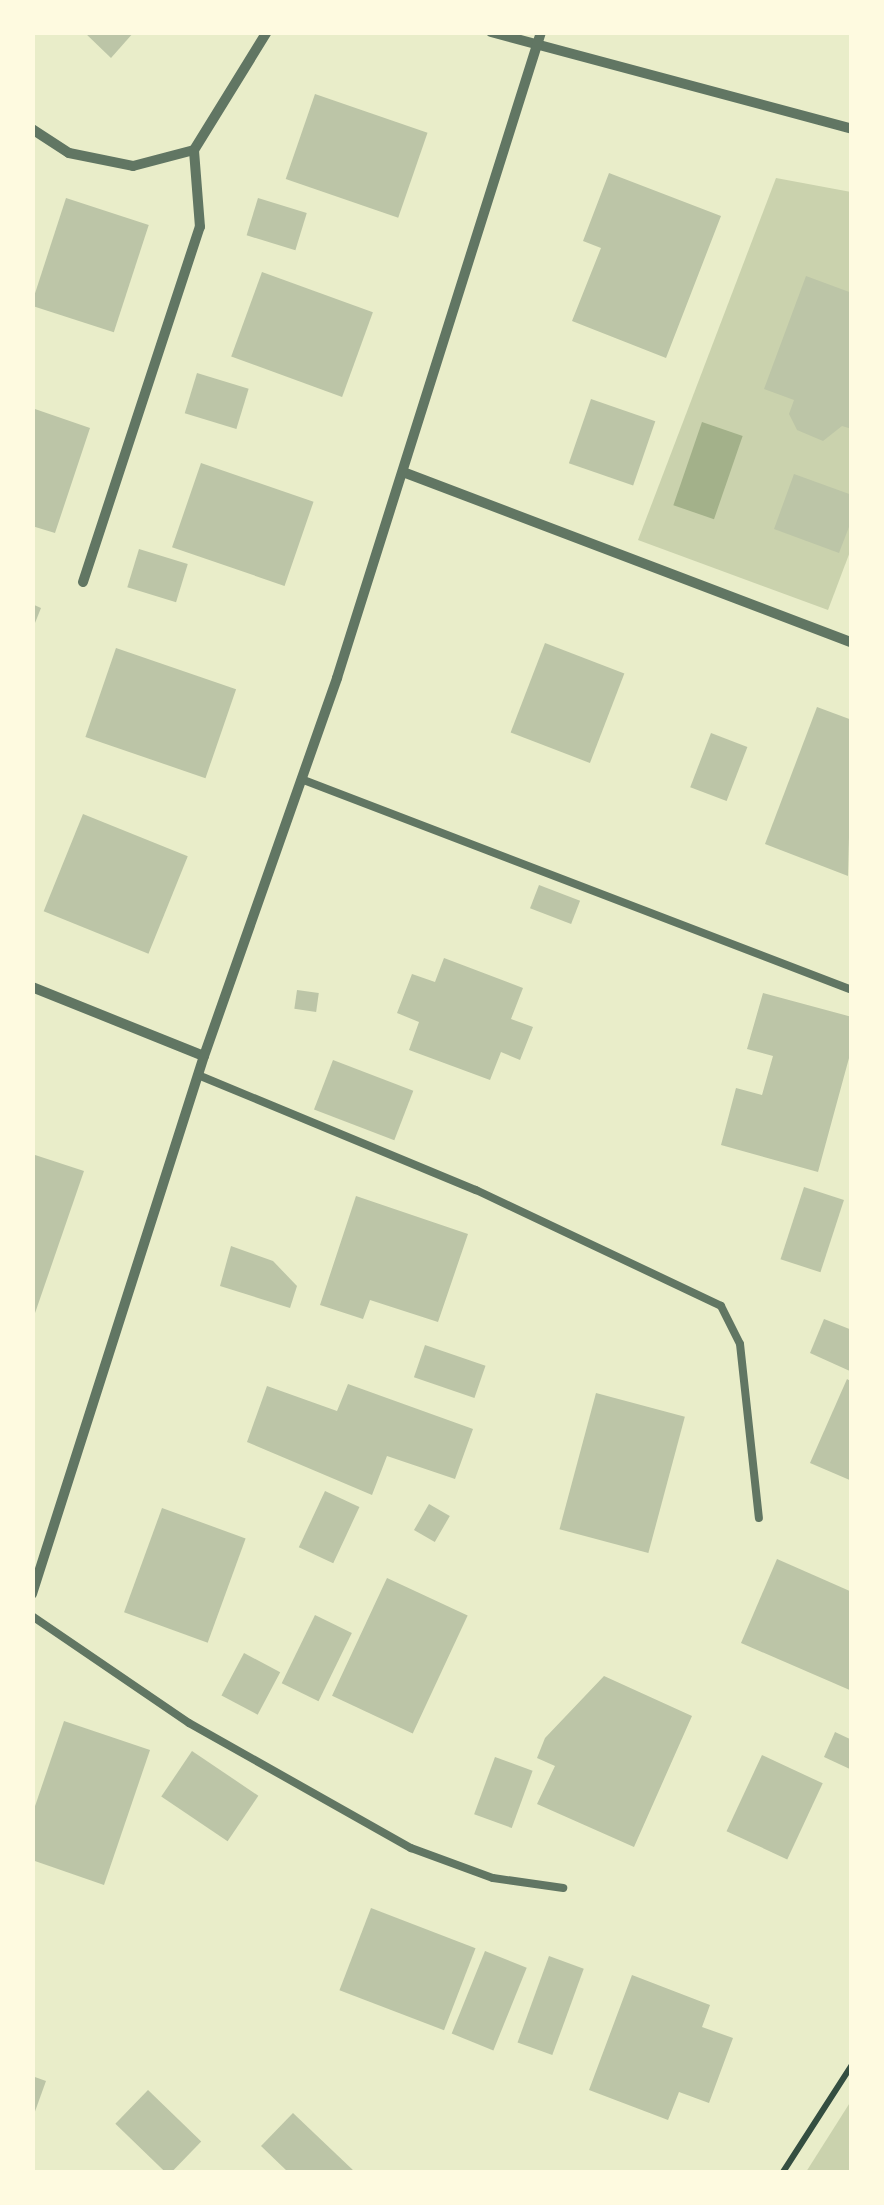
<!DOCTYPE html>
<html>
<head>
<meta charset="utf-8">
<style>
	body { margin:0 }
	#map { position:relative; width:884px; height:2205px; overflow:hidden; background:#e9edc9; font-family:Arial,sans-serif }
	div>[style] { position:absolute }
	.green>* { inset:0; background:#cad2ad }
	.water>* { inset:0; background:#a3b18a; transform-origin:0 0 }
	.building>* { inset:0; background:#bcc5a7; transform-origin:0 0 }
	.path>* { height:6px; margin:-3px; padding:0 3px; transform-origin:3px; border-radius:3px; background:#344e41 }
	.service>* { height:8px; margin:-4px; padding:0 4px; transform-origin:4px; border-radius:4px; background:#617663 }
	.minor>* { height:10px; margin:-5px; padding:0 5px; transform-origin:5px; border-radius:5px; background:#617663 }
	span { translate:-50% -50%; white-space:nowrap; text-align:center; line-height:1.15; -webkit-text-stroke:10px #fefae0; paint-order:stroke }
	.frame { position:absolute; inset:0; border:35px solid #fefae0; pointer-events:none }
</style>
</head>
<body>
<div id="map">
	<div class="green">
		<i style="clip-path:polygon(776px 178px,851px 192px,851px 549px,828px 610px,638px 540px)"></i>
		<i style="clip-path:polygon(851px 2101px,851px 2172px,806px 2172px)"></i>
	</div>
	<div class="water">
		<i style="left:702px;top:422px;width:43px;height:88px;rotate:19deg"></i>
	</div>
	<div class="building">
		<i style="clip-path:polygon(84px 32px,134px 32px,111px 58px)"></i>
		<i style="left:315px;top:94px;width:119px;height:90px;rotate:19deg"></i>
		<i style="clip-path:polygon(609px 173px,721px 216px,666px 358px,572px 321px,601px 248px,583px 241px)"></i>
		<i style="left:66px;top:198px;width:87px;height:113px;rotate:18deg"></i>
		<i style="left:258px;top:198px;width:51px;height:39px;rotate:17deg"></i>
		<i style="left:262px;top:272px;width:118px;height:90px;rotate:20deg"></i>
		<i style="clip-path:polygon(806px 276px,852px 293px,852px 429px,842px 426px,823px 441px,797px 430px,789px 414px,794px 400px,764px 389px)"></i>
		<i style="left:197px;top:373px;width:54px;height:42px;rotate:17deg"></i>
		<i style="left:591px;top:399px;width:68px;height:68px;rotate:19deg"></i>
		<i style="clip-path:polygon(32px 408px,90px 428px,55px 533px,32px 526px)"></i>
		<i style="left:201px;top:463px;width:119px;height:89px;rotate:19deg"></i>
		<i style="clip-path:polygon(794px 474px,852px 495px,852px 519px,839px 553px,774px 529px)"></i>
		<i style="left:139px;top:549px;width:51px;height:40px;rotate:17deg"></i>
		<i style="clip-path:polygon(32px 604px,41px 608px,33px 628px,32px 628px)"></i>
		<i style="left:545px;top:643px;width:85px;height:96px;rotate:21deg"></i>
		<i style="left:116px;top:648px;width:127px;height:94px;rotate:19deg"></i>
		<i style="clip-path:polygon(817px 707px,852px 720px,848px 876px,765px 844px)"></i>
		<i style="left:711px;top:733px;width:39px;height:58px;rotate:21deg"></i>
		<i style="left:83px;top:814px;width:113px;height:105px;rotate:22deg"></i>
		<i style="left:539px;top:885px;width:44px;height:25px;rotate:21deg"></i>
		<i style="clip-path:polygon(444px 958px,523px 988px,511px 1019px,533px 1027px,520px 1060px,501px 1052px,490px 1080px,409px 1050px,419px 1022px,397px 1013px,412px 974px,435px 982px)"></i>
		<i style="left:297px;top:990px;width:22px;height:19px;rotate:8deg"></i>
		<i style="clip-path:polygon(763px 993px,852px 1017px,852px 1047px,818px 1172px,721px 1145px,736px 1088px,762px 1095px,773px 1056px,747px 1049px)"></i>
		<i style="left:333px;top:1060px;width:86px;height:53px;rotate:21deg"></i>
		<i style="clip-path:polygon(32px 1154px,84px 1171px,33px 1319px,32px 1319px)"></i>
		<i style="left:804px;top:1187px;width:42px;height:76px;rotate:18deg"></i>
		<i style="clip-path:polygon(356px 1196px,468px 1234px,438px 1322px,370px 1300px,363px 1319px,320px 1305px)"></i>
		<i style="clip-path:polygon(231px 1246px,273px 1261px,297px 1286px,290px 1308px,220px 1286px)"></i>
		<i style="clip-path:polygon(824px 1319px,852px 1330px,852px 1372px,810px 1353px)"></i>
		<i style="left:425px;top:1345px;width:64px;height:34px;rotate:19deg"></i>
		<i style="clip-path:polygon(847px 1379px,852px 1382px,852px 1481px,810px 1463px)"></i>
		<i style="clip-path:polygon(348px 1384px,473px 1429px,455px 1479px,387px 1456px,372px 1495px,247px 1442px,267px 1386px,337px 1411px)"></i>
		<i style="left:596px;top:1393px;width:92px;height:141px;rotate:15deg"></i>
		<i style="left:325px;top:1491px;width:38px;height:62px;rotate:25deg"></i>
		<i style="left:429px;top:1504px;width:24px;height:30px;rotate:30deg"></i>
		<i style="left:162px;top:1508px;width:89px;height:111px;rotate:20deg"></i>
		<i style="clip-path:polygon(777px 1559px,852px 1592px,852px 1691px,741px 1643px)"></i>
		<i style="left:387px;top:1578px;width:89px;height:130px;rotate:25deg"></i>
		<i style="left:315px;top:1615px;width:41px;height:76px;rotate:26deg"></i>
		<i style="left:244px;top:1653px;width:41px;height:48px;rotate:28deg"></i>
		<i style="clip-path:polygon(604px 1676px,692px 1716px,634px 1847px,537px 1804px,555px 1766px,537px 1758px,545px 1738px)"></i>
		<i style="clip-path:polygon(64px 1721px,150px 1750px,104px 1885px,32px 1860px,32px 1815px)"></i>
		<i style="clip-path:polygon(835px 1732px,852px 1740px,852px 1770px,824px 1757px)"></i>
		<i style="left:192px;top:1751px;width:80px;height:55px;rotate:34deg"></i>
		<i style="left:762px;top:1755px;width:67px;height:84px;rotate:25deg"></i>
		<i style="left:495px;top:1757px;width:40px;height:61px;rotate:20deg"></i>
		<i style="left:371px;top:1908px;width:112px;height:88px;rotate:21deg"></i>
		<i style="left:485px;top:1951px;width:45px;height:89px;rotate:22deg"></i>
		<i style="left:549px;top:1956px;width:37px;height:92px;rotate:20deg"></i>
		<i style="clip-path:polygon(632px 1975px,710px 2005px,702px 2027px,733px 2038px,709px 2103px,679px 2092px,668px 2120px,589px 2090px)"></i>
		<i style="clip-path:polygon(32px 2076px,46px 2081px,33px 2117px,32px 2117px)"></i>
		<i style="left:148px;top:2090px;width:74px;height:47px;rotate:44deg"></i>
		<i style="clip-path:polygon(293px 2113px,355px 2172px,288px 2172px,261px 2146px)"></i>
	</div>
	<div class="path">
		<i style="left:783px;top:2172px;width:127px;rotate:-57.2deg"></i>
	</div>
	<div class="service">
		<i style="left:301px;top:779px;width:590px;rotate:20.95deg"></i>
		<i style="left:198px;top:1075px;width:301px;rotate:22.5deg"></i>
		<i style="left:476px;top:1190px;width:271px;rotate:25.3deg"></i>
		<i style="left:721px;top:1306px;width:42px;rotate:63.4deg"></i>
		<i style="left:740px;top:1344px;width:175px;rotate:83.8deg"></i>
		<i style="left:32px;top:1616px;width:190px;rotate:34.3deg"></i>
		<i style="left:189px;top:1723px;width:255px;rotate:29.4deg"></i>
		<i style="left:411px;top:1848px;width:87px;rotate:20.1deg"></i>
		<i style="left:493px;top:1878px;width:71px;rotate:8.1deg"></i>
	</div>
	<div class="minor">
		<i style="left:491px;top:32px;width:374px;rotate:15deg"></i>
		<i style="left:32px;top:129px;width:44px;rotate:33deg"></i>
		<i style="left:69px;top:153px;width:65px;rotate:11.5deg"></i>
		<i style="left:133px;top:166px;width:63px;rotate:-14.7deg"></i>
		<i style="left:194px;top:150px;width:139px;rotate:-58.3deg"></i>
		<i style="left:403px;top:472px;width:480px;rotate:20.8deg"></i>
		<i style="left:83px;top:582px;width:374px;rotate:-71.8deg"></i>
		<i style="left:200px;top:227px;width:77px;rotate:-94.5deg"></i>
		<i style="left:32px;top:987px;width:185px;rotate:21.9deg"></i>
		<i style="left:32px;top:1594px;width:565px;rotate:-72.27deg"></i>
		<i style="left:204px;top:1056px;width:401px;rotate:-70.6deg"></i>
		<i style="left:337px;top:678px;width:677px;rotate:-72.47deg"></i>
	</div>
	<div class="frame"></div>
</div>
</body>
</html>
